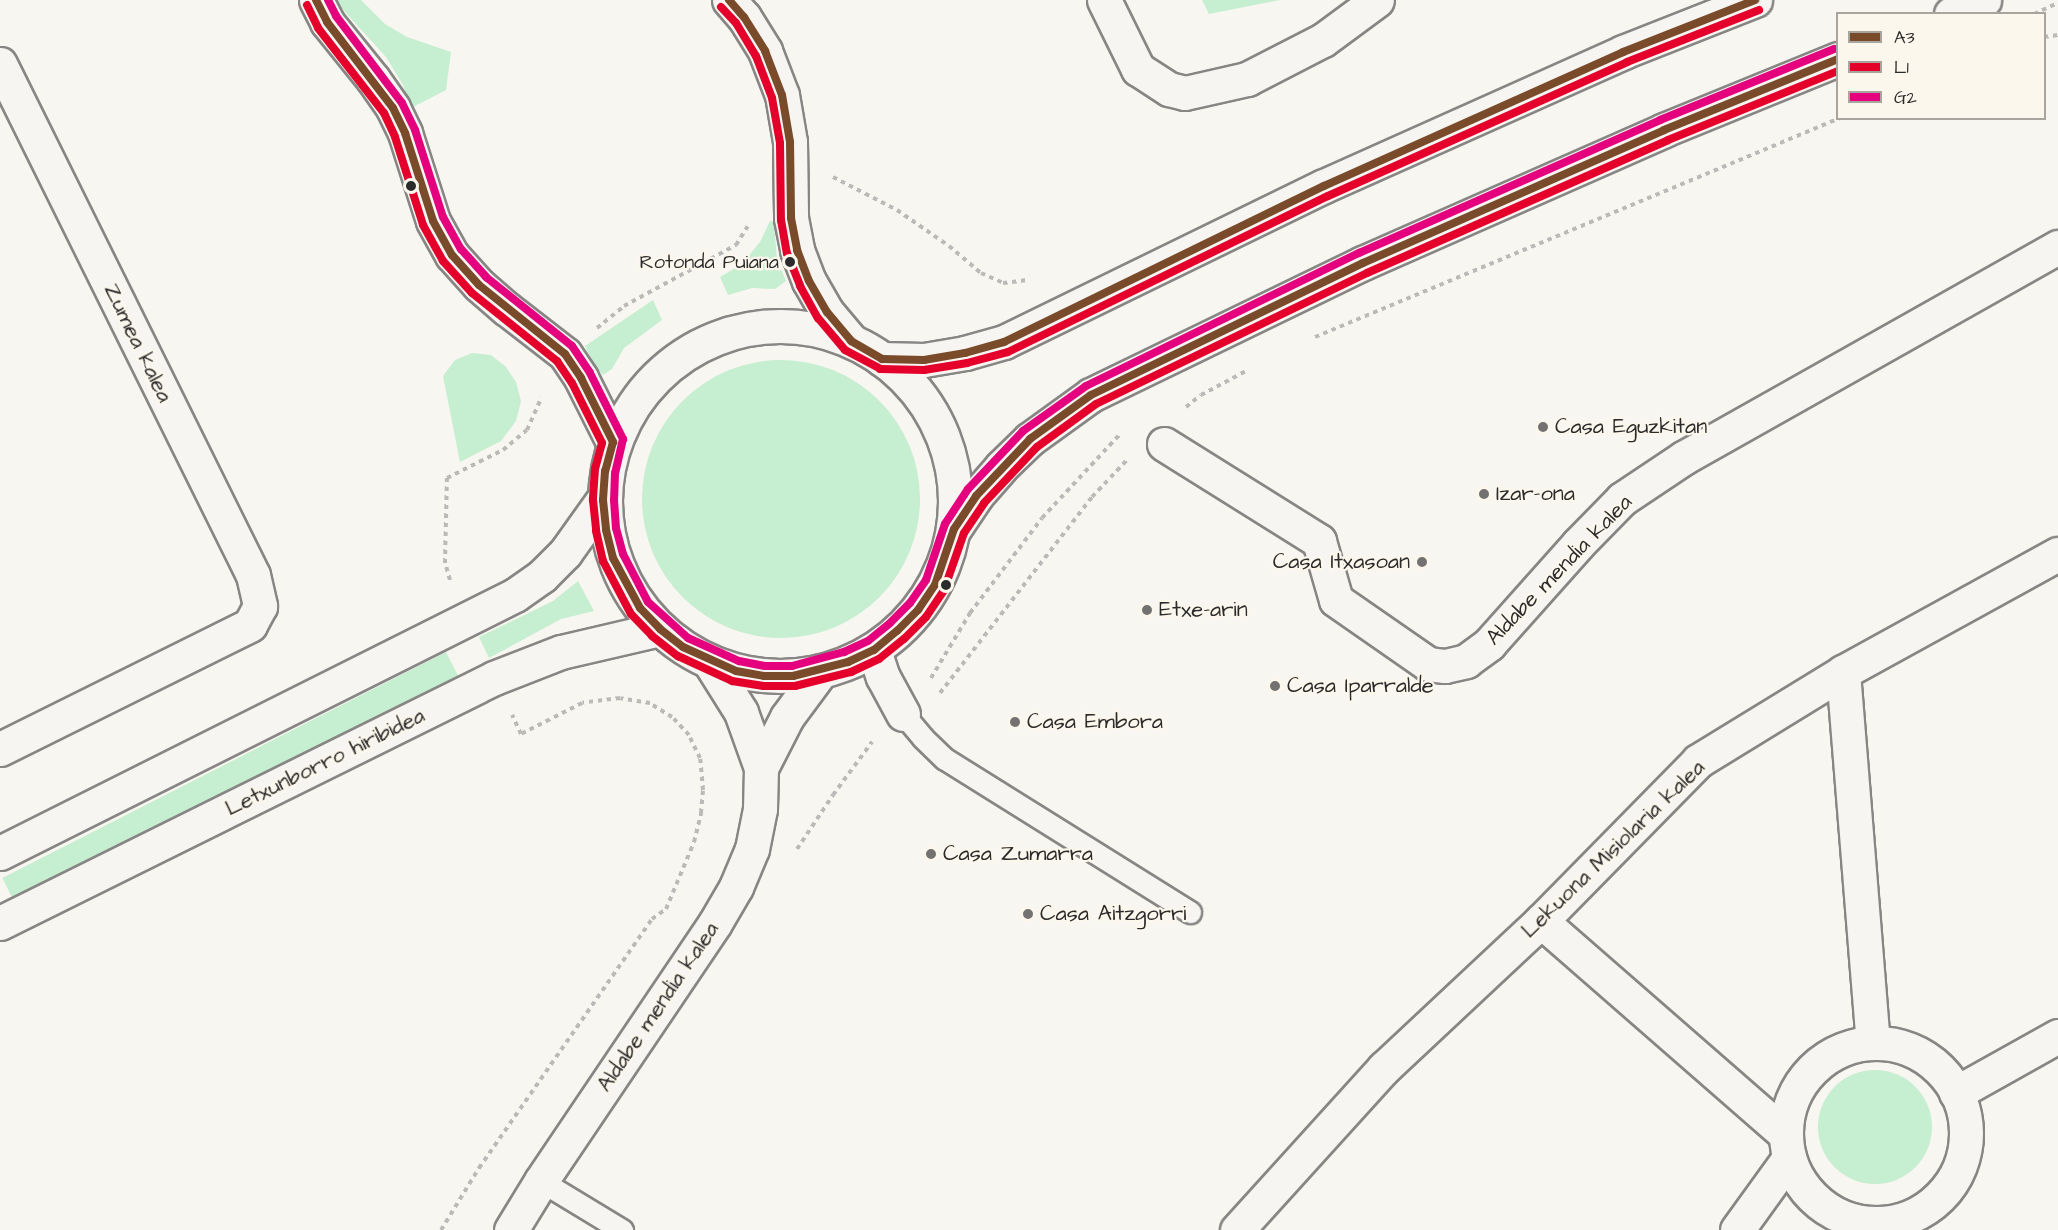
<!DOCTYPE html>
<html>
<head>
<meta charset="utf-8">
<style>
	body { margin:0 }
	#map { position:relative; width:2058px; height:1230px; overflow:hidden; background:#f8f6f0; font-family:"Architects Daughter",sans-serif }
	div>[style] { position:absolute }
	.green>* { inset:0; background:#c6eed0; transform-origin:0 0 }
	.round { border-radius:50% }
	.path>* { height:4px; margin-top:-2px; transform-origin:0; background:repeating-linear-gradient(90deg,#bcbab8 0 4.5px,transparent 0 9px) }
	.roads { filter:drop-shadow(2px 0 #878684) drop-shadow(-2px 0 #878684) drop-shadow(0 2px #878684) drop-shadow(0 -2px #878684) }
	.lane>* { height:21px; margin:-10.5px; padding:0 10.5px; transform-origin:10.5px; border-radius:10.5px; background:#f6f5f1 }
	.street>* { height:33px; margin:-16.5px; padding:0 16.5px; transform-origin:16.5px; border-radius:16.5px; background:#f6f5f1 }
	.street>.ring { margin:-16.5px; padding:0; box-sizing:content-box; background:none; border:33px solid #f6f5f1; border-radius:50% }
	.secondary>* { height:33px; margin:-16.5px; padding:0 16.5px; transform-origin:16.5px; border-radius:16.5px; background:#f6f5f1 }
	.secondary>.ring { margin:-16.5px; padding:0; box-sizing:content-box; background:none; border:33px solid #f6f5f1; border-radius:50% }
	.bus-1>* { height:8px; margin:-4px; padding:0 4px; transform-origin:4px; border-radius:4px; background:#7a4b2a }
	.bus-2>* { height:8px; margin:-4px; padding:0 4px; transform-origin:4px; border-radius:4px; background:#e4002b }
	.bus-3>* { height:8px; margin:-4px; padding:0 4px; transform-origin:4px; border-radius:4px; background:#e5007d }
	.dots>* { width:16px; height:16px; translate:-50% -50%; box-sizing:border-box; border:3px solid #fbf7ec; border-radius:50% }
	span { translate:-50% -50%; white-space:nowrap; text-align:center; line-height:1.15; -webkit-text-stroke:4.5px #fbf7ec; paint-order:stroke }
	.bus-label { font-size:20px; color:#2b2b2b }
	.right { translate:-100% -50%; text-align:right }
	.street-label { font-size:22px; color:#2b2b2b }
	.poi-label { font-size:22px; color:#2b2b2b }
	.left { translate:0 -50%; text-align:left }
	.legend { position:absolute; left:1836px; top:12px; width:210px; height:108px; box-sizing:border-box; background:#fbf7ec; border:2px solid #a8a59f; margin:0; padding:8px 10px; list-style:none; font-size:18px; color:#2b2b2b }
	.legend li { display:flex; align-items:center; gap:12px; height:30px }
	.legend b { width:30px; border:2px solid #a8a59f }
</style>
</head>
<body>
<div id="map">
	<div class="green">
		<i style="clip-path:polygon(334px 0,361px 0,385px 24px,407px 37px,451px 52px,446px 90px,411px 108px,403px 85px,386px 57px)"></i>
		<i style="clip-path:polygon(1202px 0,1280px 0,1209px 14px)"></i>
		<i style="clip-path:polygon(770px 221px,774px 222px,777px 259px,786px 281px,775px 289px,752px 288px,728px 295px,720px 277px,742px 264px,760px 242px)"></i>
		<i style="clip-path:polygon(653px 300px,662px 320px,624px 348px,612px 369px,603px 375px,595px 367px,585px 346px)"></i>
		<i style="clip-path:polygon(472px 353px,491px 355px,506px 367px,516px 382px,521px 401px,516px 421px,501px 441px,460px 462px,443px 376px,455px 360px)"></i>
		<i class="round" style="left:642px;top:360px;width:278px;height:278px"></i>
		<i style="clip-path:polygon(578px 581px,594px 611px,561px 619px,489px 658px,479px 637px,553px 601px)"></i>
		<i style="left:446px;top:652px;width:27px;height:498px;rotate:63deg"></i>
		<i class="round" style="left:1818px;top:1070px;width:114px;height:114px"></i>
	</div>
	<div class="path">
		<i style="left:2034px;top:14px;width:26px;rotate:-25deg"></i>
		<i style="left:2044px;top:37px;width:14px;rotate:-8deg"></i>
		<i style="left:833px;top:177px;width:72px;rotate:27.3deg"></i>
		<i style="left:897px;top:210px;width:63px;rotate:34.7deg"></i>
		<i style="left:949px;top:246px;width:42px;rotate:40.2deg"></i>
		<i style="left:981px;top:273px;width:24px;rotate:24deg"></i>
		<i style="left:1003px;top:283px;width:24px;rotate:-7deg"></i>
		<i style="left:597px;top:328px;width:35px;rotate:-39deg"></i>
		<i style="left:624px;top:306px;width:128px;rotate:-28.6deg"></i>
		<i style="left:736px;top:245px;width:22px;rotate:-58deg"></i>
		<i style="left:1315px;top:337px;width:569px;rotate:-22.64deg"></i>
		<i style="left:1186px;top:407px;width:19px;rotate:-39deg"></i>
		<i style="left:1201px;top:395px;width:51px;rotate:-28.1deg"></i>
		<i style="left:450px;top:580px;width:18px;rotate:-106deg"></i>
		<i style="left:445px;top:563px;width:85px;rotate:-88.7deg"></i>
		<i style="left:447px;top:478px;width:63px;rotate:-26.6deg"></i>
		<i style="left:503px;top:450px;width:31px;rotate:-40deg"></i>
		<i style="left:527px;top:430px;width:36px;rotate:-66deg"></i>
		<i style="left:931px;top:678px;width:76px;rotate:-59deg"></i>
		<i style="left:970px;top:613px;width:119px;rotate:-52.8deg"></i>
		<i style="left:1042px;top:518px;width:116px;rotate:-47.1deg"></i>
		<i style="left:940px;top:693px;width:248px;rotate:-52.2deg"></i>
		<i style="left:1092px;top:497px;width:51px;rotate:-46.6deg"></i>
		<i style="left:797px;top:849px;width:65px;rotate:-56.3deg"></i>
		<i style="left:833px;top:795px;width:66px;rotate:-53.7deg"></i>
		<i style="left:441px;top:1230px;width:73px;rotate:-58.5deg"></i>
		<i style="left:479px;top:1168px;width:303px;rotate:-55.2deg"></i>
		<i style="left:652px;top:919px;width:17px;rotate:-36deg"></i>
		<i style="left:666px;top:909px;width:73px;rotate:-67.3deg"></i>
		<i style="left:694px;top:842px;width:30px;rotate:-76deg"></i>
		<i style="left:701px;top:813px;width:23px;rotate:-85deg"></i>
		<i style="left:703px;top:790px;width:32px;rotate:-95deg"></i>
		<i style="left:700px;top:758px;width:25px;rotate:-116deg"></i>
		<i style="left:689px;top:735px;width:25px;rotate:-133deg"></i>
		<i style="left:672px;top:717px;width:26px;rotate:-148deg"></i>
		<i style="left:650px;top:703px;width:30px;rotate:-171deg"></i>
		<i style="left:620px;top:698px;width:38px;rotate:173deg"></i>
		<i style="left:582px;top:703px;width:68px;rotate:153.1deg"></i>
		<i style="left:521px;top:734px;width:21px;rotate:-115deg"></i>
	</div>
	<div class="roads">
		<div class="lane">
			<i style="left:903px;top:714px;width:31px;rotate:50deg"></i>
			<i style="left:923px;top:738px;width:30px;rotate:44deg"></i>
			<i style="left:945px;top:759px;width:289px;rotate:32deg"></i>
			<i style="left:541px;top:1181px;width:95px;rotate:31.2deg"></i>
		</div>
		<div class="street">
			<i style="left:1104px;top:0;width:77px;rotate:63.8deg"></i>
			<i style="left:1138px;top:69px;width:37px;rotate:33deg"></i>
			<i style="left:1169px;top:89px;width:16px;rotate:14deg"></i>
			<i style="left:1185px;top:93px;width:64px;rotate:-12.7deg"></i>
			<i style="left:1247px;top:79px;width:85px;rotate:-27.2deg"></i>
			<i style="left:1323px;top:40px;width:67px;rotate:-36.5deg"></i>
			<i style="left:0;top:64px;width:570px;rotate:63.66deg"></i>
			<i style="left:253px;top:575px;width:32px;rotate:77deg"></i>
			<i style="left:260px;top:606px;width:21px;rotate:118deg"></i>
			<i style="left:250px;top:625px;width:279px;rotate:153.6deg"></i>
			<i style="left:1164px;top:444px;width:183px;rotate:32deg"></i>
			<i style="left:1319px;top:541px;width:61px;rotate:73.9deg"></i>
			<i style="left:1336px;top:600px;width:112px;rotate:34.8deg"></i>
			<i style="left:1428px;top:664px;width:17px;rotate:7deg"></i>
			<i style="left:1445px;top:666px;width:22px;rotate:-13deg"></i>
			<i style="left:1466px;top:661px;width:29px;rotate:-36deg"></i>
			<i style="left:1489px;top:644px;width:134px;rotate:-48.3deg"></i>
			<i style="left:1578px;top:544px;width:63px;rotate:-45.6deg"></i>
			<i style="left:1622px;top:499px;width:76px;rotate:-33.7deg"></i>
			<i style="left:1685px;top:457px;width:428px;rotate:-29.4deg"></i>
			<i style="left:874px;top:650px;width:28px;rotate:72deg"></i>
			<i style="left:883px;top:677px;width:42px;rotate:61.6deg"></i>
			<i style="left:1843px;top:672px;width:372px;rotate:85.4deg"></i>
			<i style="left:1541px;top:921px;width:324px;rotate:41.1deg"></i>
			<i class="ring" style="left:1786px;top:1043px;width:147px;height:147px"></i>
			<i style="left:1956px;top:1093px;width:117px;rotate:-29.2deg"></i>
			<i style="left:1237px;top:1230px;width:219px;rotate:-47.8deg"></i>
			<i style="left:1384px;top:1068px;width:215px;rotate:-43.1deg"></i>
			<i style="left:1541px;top:921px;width:224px;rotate:-45.5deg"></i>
			<i style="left:1698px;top:761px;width:170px;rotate:-31.5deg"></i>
			<i style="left:1843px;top:672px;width:245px;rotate:-28.8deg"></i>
			<i style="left:1737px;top:1230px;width:89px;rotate:-54.2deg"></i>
		</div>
		<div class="secondary">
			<i style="left:316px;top:0;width:25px;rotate:63deg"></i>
			<i style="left:327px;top:22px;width:73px;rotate:51.1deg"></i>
			<i style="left:373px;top:79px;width:35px;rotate:55deg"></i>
			<i style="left:393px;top:108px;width:28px;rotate:64deg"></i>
			<i style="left:405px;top:133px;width:92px;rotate:72.3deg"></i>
			<i style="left:433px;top:221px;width:39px;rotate:61deg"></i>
			<i style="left:452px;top:255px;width:40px;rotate:48deg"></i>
			<i style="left:479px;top:285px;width:37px;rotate:41deg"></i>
			<i style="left:507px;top:309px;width:73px;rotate:37.8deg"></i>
			<i style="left:565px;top:354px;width:29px;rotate:56deg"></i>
			<i style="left:581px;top:378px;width:72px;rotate:63.4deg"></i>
			<i style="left:729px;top:0;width:23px;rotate:49deg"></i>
			<i style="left:744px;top:17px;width:40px;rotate:58deg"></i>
			<i style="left:765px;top:51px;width:47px;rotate:68.9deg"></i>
			<i style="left:782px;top:95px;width:48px;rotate:80.3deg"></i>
			<i style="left:790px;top:142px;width:76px;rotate:89.2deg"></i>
			<i style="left:791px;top:218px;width:33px;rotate:79deg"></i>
			<i style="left:797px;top:250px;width:33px;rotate:69deg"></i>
			<i style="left:809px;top:281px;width:36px;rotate:60deg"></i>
			<i style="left:827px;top:312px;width:38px;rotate:50deg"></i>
			<i style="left:1951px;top:14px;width:36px;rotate:-23deg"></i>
			<i class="ring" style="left:605px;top:326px;width:317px;height:317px"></i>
			<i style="left:882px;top:359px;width:42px;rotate:1.4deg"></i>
			<i style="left:924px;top:360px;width:42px;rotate:-9.7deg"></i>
			<i style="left:965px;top:353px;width:41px;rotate:-15.8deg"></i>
			<i style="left:1004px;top:342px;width:356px;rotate:-26deg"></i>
			<i style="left:1324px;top:186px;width:328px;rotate:-24.1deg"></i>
			<i style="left:1623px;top:52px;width:142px;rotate:-21.5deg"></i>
			<i style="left:954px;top:529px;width:40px;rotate:-56deg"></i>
			<i style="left:976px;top:496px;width:38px;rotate:-49deg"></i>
			<i style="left:1001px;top:467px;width:40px;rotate:-44deg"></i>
			<i style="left:1030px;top:439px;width:75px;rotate:-35.8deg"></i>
			<i style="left:1091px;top:395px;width:302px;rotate:-25.9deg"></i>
			<i style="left:1363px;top:263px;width:329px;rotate:-23.8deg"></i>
			<i style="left:1664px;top:130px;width:188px;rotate:-22.2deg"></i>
			<i style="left:761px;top:768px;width:57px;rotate:-63deg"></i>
			<i style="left:787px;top:717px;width:57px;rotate:-53.5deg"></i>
			<i style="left:0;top:853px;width:576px;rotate:-26.61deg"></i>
			<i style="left:515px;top:595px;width:33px;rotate:-35deg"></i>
			<i style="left:542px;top:576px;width:33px;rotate:-45deg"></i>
			<i style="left:565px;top:553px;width:65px;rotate:-54.4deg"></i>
			<i style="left:0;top:923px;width:551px;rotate:-26.38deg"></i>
			<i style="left:494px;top:678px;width:72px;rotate:-21.2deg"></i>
			<i style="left:561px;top:652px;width:102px;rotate:-13.1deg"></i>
			<i style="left:511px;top:1230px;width:57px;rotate:-58.5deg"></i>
			<i style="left:541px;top:1181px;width:311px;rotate:-56deg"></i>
			<i style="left:715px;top:923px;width:42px;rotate:-59.7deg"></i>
			<i style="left:736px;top:887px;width:41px;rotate:-67.2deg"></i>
			<i style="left:752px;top:849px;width:41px;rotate:-78.7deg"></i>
			<i style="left:760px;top:809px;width:41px;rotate:-88.6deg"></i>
			<i style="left:761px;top:768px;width:59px;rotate:-109.7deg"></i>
			<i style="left:741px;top:712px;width:60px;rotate:-122.1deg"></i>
		</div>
	</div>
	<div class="bus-1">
		<i style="left:316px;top:0;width:25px;rotate:63deg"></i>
		<i style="left:327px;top:22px;width:108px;rotate:52.5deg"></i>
		<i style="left:393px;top:108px;width:28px;rotate:64deg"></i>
		<i style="left:405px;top:133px;width:92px;rotate:72.3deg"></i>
		<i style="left:433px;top:221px;width:39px;rotate:61deg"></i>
		<i style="left:452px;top:255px;width:40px;rotate:48deg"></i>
		<i style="left:479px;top:285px;width:110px;rotate:38.7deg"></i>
		<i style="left:565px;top:354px;width:29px;rotate:56deg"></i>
		<i style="left:581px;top:378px;width:72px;rotate:63.4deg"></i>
		<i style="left:613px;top:442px;width:30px;rotate:105deg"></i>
		<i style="left:605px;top:471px;width:29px;rotate:94deg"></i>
		<i style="left:603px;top:500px;width:30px;rotate:84deg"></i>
		<i style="left:606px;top:530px;width:29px;rotate:76deg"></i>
		<i style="left:613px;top:558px;width:57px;rotate:61.6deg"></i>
		<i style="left:640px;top:608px;width:29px;rotate:46deg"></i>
		<i style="left:660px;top:629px;width:29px;rotate:38deg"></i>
		<i style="left:683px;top:647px;width:58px;rotate:24.4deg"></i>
		<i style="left:736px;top:671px;width:28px;rotate:10deg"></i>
		<i style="left:764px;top:676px;width:29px"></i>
		<i style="left:793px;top:676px;width:57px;rotate:-14.3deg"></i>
		<i style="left:848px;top:662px;width:29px;rotate:-25deg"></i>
		<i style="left:874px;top:650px;width:30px;rotate:-40deg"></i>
		<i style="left:897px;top:631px;width:30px;rotate:-45deg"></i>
		<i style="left:918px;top:610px;width:30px;rotate:-56deg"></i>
		<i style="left:935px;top:585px;width:59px;rotate:-71.3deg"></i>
		<i style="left:954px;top:529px;width:40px;rotate:-56deg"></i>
		<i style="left:976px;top:496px;width:79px;rotate:-46.5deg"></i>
		<i style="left:1030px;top:439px;width:75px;rotate:-35.8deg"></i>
		<i style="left:1091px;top:395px;width:302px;rotate:-25.9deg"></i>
		<i style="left:1363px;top:263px;width:329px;rotate:-23.8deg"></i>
		<i style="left:1664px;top:130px;width:188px;rotate:-22.2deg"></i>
		<i style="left:729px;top:0;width:23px;rotate:49deg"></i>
		<i style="left:744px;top:17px;width:40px;rotate:58deg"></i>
		<i style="left:765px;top:51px;width:47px;rotate:68.9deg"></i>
		<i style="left:782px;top:95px;width:48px;rotate:80.3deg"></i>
		<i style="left:790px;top:142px;width:76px;rotate:89.2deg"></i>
		<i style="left:791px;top:218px;width:33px;rotate:79deg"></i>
		<i style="left:797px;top:250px;width:33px;rotate:69deg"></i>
		<i style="left:809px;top:281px;width:36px;rotate:60deg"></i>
		<i style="left:827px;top:312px;width:38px;rotate:50deg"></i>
		<i style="left:851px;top:341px;width:36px;rotate:30deg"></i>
		<i style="left:882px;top:359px;width:42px;rotate:1.4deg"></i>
		<i style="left:924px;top:360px;width:42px;rotate:-9.7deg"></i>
		<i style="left:965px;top:353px;width:41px;rotate:-15.8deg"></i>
		<i style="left:1004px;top:342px;width:356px;rotate:-26deg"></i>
		<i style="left:1324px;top:186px;width:328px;rotate:-24.1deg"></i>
		<i style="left:1623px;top:52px;width:142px;rotate:-21.5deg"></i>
	</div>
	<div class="bus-2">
		<i style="left:307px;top:5px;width:25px;rotate:64deg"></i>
		<i style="left:318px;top:28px;width:108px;rotate:52.2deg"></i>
		<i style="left:384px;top:113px;width:26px;rotate:65deg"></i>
		<i style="left:395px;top:137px;width:92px;rotate:72.3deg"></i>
		<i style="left:423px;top:225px;width:41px;rotate:60.9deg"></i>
		<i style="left:443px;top:261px;width:43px;rotate:47.8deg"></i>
		<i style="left:472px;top:293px;width:109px;rotate:38.7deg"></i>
		<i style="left:557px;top:361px;width:27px;rotate:56deg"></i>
		<i style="left:572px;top:383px;width:67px;rotate:63.4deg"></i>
		<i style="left:602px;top:443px;width:27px;rotate:105deg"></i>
		<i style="left:595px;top:469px;width:31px;rotate:94deg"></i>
		<i style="left:593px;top:500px;width:31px;rotate:84deg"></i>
		<i style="left:596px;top:531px;width:31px;rotate:77deg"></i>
		<i style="left:603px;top:561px;width:60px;rotate:62.2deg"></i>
		<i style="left:631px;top:614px;width:30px;rotate:46deg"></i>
		<i style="left:652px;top:636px;width:33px;rotate:38deg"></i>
		<i style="left:678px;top:656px;width:60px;rotate:24.8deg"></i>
		<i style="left:732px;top:681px;width:32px;rotate:9deg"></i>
		<i style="left:764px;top:686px;width:31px"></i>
		<i style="left:795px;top:686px;width:58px;rotate:-14deg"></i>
		<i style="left:851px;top:672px;width:31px;rotate:-25deg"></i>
		<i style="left:879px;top:659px;width:32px;rotate:-39deg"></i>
		<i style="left:904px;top:639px;width:31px;rotate:-45deg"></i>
		<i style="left:926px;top:617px;width:32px;rotate:-56deg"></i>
		<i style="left:944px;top:590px;width:60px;rotate:-70.7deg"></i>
		<i style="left:964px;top:533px;width:36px;rotate:-56deg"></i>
		<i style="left:984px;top:503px;width:77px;rotate:-46.6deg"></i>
		<i style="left:1037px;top:447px;width:73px;rotate:-36.1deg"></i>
		<i style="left:1096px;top:404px;width:301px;rotate:-25.8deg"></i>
		<i style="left:1367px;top:273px;width:329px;rotate:-23.8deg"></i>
		<i style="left:1668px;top:140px;width:183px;rotate:-22.1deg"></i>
		<i style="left:721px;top:7px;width:22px;rotate:47deg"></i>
		<i style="left:736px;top:23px;width:39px;rotate:59deg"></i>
		<i style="left:756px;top:56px;width:45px;rotate:69.1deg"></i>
		<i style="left:772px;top:98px;width:46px;rotate:79.9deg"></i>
		<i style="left:780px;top:143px;width:77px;rotate:89.3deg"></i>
		<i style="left:781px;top:220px;width:34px;rotate:80deg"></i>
		<i style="left:787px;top:253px;width:35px;rotate:68deg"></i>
		<i style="left:800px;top:286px;width:37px;rotate:61deg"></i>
		<i style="left:818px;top:318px;width:42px;rotate:49.8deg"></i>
		<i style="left:845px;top:350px;width:40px;rotate:28deg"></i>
		<i style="left:880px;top:369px;width:44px;rotate:1.3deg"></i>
		<i style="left:924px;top:370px;width:44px;rotate:-9.2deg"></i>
		<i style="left:967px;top:363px;width:42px;rotate:-15deg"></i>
		<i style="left:1008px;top:352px;width:356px;rotate:-26deg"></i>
		<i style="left:1328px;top:196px;width:328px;rotate:-24.1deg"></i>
		<i style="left:1627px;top:62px;width:142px;rotate:-21.5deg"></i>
	</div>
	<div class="bus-3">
		<i style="left:328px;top:0;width:18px;rotate:63deg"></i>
		<i style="left:336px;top:16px;width:109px;rotate:52.8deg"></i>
		<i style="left:402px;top:103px;width:30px;rotate:64deg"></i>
		<i style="left:415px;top:130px;width:91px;rotate:72.2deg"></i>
		<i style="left:443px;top:217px;width:37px;rotate:61deg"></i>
		<i style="left:461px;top:249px;width:38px;rotate:48deg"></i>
		<i style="left:486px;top:277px;width:110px;rotate:38.7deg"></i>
		<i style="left:572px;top:346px;width:32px;rotate:56deg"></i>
		<i style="left:590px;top:373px;width:74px;rotate:63.4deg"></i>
		<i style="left:623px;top:439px;width:35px;rotate:103deg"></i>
		<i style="left:615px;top:473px;width:27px;rotate:92deg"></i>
		<i style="left:614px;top:500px;width:28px;rotate:86deg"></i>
		<i style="left:616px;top:528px;width:27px;rotate:75deg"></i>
		<i style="left:623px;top:554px;width:54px;rotate:62.5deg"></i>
		<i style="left:648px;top:602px;width:54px;rotate:42deg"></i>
		<i style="left:688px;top:638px;width:56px;rotate:24.3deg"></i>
		<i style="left:739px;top:661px;width:26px;rotate:11deg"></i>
		<i style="left:765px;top:666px;width:27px"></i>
		<i style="left:792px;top:666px;width:54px;rotate:-15.1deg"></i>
		<i style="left:844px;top:652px;width:26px;rotate:-25deg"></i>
		<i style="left:868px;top:641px;width:28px;rotate:-39deg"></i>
		<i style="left:890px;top:623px;width:28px;rotate:-45deg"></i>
		<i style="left:910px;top:603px;width:28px;rotate:-55deg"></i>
		<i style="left:926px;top:580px;width:59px;rotate:-71.3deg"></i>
		<i style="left:945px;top:524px;width:42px;rotate:-56.7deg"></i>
		<i style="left:968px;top:489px;width:80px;rotate:-46.5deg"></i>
		<i style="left:1023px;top:431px;width:77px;rotate:-35.5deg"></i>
		<i style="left:1086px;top:386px;width:304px;rotate:-26deg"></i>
		<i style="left:1359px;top:253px;width:329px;rotate:-23.8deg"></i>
		<i style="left:1660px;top:120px;width:188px;rotate:-22.2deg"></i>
	</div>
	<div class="dots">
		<i style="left:411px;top:186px;background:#2b2b2b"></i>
		<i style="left:790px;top:262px;background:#2b2b2b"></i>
		<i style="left:1543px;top:427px;background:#737270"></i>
		<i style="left:1484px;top:494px;background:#737270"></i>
		<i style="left:1422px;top:562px;background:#737270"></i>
		<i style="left:946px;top:585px;background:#2b2b2b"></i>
		<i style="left:1147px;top:610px;background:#737270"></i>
		<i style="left:1275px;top:686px;background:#737270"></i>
		<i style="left:1015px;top:722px;background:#737270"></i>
		<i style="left:931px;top:854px;background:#737270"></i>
		<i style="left:1028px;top:914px;background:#737270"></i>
	</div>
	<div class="bus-label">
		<span class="right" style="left:779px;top:262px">Rotonda Puiana</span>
	</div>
	<div class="street-label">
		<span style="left:138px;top:343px;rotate:64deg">Zumea kalea</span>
		<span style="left:1559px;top:570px;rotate:-46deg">Aldabe mendia kalea</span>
		<span style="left:325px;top:762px;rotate:-26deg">Letxunborro hiribidea</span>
		<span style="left:1613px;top:849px;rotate:-44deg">Lekuona Misiolaria kalea</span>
		<span style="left:658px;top:1007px;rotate:-56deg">Aldabe mendia kalea</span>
	</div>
	<div class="poi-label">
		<span class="left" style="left:1555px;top:427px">Casa Eguzkitan</span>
		<span class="left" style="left:1496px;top:494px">Izar-ona</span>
		<span class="right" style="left:1410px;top:562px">Casa Itxasoan</span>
		<span class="left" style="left:1159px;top:610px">Etxe-arin</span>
		<span class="left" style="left:1287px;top:686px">Casa Iparralde</span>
		<span class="left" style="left:1027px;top:722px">Casa Embora</span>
		<span class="left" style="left:943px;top:854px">Casa Zumarra</span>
		<span class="left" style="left:1040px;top:914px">Casa Aitzgorri</span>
	</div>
	<ul class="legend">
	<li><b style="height:8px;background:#7a4b2a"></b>A3</li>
	<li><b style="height:8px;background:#e4002b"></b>L1</li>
	<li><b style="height:8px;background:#e5007d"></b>G2</li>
	</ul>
</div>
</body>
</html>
